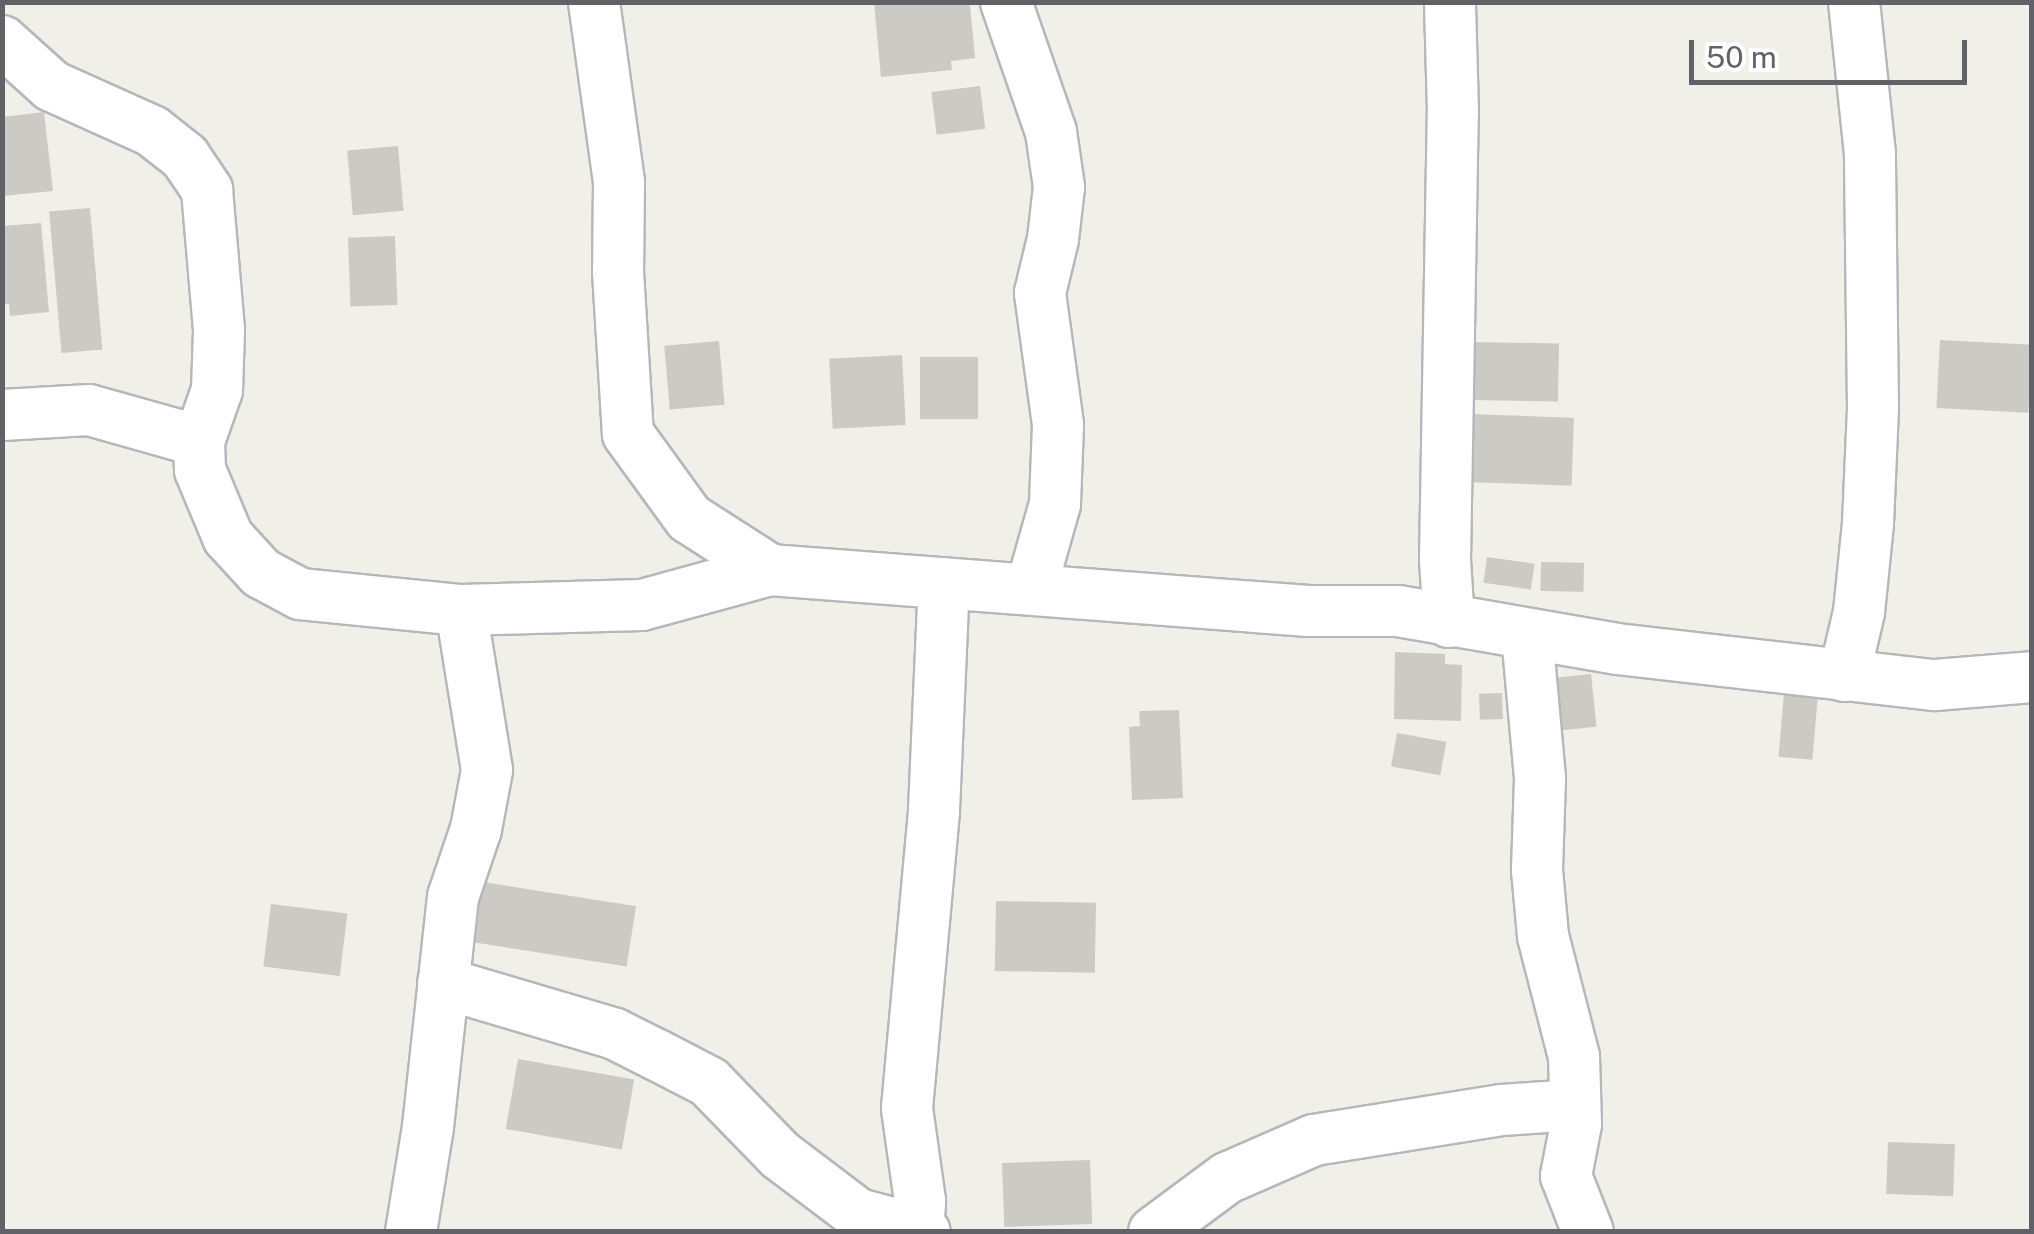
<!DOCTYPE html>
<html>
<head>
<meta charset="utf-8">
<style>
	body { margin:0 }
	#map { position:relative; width:2034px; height:1234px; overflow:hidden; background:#f0efe8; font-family:"Public Sans",sans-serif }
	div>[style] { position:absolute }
	.building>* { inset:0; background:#cbcac5; transform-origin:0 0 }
	.roads { filter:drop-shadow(2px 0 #b5b7bb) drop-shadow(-2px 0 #b5b7bb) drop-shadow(0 2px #b5b7bb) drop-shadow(0 -2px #b5b7bb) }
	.minor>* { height:50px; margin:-25px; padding:0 25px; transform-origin:25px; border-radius:25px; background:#fff }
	span { translate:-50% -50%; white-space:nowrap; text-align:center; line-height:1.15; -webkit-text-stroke:9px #fff; paint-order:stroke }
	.frame { position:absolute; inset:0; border:5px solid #606267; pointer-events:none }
	.scale { position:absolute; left:1689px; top:40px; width:278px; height:45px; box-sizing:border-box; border:5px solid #606267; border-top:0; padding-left:12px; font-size:30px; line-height:35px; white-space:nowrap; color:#606267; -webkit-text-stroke:8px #fff; paint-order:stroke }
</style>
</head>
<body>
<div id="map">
	<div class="building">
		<i style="clip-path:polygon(874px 2px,970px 5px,975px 58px,951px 61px,952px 70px,881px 77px)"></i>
		<i style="left:980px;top:86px;width:43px;height:49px;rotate:83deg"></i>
		<i style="clip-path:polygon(44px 112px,53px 191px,2px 196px,2px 117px)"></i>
		<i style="left:398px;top:146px;width:65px;height:51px;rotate:85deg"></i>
		<i style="left:90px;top:208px;width:142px;height:41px;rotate:85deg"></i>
		<i style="clip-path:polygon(41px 223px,49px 312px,10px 316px,9px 304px,2px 304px,2px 226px)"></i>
		<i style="left:395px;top:236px;width:69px;height:47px;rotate:88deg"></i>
		<i style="left:1940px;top:340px;width:92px;height:68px;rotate:3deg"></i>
		<i style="left:719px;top:341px;width:64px;height:55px;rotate:85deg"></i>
		<i style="left:1474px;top:342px;width:85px;height:58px;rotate:1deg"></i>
		<i style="left:902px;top:355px;width:70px;height:73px;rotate:87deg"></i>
		<i style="left:978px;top:357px;width:62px;height:58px;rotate:90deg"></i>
		<i style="left:1468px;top:414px;width:106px;height:68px;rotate:2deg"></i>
		<i style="left:1487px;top:557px;width:48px;height:26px;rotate:8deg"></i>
		<i style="left:1541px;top:562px;width:43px;height:29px;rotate:1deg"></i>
		<i style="clip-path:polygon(1395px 652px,1445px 654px,1445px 664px,1462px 665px,1461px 721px,1394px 719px)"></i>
		<i style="left:1591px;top:674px;width:53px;height:34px;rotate:84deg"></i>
		<i style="left:1785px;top:682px;width:34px;height:75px;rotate:5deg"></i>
		<i style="left:1502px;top:693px;width:26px;height:23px;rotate:88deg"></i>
		<i style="clip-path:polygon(1179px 710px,1183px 798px,1132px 800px,1129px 727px,1140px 726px,1139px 711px)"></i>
		<i style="left:1397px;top:733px;width:50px;height:34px;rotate:10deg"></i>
		<i style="left:483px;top:882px;width:155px;height:61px;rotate:9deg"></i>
		<i style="left:996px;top:901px;width:100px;height:70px;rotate:1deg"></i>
		<i style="left:271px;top:904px;width:77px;height:63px;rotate:7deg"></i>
		<i style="left:518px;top:1059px;width:118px;height:71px;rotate:10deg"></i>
		<i style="left:1888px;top:1142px;width:67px;height:52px;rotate:2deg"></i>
		<i style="left:1090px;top:1160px;width:64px;height:88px;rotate:88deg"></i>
	</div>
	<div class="roads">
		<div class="minor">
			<i style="left:594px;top:2px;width:182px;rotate:82.1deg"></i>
			<i style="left:619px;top:182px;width:90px;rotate:90.6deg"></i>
			<i style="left:618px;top:272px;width:162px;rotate:86.5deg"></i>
			<i style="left:628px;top:434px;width:104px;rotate:54deg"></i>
			<i style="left:689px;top:518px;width:96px;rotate:32.7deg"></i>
			<i style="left:1006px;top:2px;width:138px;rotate:70.9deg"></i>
			<i style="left:1051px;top:132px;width:56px;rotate:81.7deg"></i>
			<i style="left:1059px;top:187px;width:52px;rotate:96.6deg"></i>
			<i style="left:1053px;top:239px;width:56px;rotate:103.5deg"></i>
			<i style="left:1040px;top:293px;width:133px;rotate:82.2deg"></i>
			<i style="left:1058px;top:425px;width:79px;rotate:92.2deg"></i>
			<i style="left:1055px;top:504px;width:88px;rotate:105.8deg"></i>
			<i style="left:2px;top:41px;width:67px;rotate:42deg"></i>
			<i style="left:52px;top:86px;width:110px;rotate:24.2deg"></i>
			<i style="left:152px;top:131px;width:42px;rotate:38.2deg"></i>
			<i style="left:185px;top:157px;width:40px;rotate:56deg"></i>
			<i style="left:207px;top:190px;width:142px;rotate:85.1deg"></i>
			<i style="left:219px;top:331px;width:59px;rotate:91.9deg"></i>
			<i style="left:217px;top:390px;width:54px;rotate:109.4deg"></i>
			<i style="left:199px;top:441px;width:29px;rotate:88deg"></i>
			<i style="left:200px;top:470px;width:73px;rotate:67.3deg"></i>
			<i style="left:228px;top:537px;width:49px;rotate:47.5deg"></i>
			<i style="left:261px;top:573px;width:44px;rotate:28.3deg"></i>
			<i style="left:300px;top:594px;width:162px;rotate:5.7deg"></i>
			<i style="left:461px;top:610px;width:181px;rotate:-1.6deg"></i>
			<i style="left:642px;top:605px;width:133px;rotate:-15.3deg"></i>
			<i style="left:770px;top:570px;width:540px;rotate:4.36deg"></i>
			<i style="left:1308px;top:611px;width:90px"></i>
			<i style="left:1398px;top:611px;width:222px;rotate:9.8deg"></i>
			<i style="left:1617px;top:649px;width:320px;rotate:6.5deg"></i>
			<i style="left:1935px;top:685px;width:97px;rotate:-4.7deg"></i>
			<i style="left:2px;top:415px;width:87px;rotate:-3.3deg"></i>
			<i style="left:89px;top:410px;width:114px;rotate:15.7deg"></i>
			<i style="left:1449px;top:622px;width:62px;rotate:-93.7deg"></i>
			<i style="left:1445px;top:560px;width:448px;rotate:-89deg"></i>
			<i style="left:1453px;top:112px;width:110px;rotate:-91.6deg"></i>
			<i style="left:1527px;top:635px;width:145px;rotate:84.8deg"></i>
			<i style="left:1540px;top:779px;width:91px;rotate:91.9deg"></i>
			<i style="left:1537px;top:870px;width:66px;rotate:84.8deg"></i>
			<i style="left:1543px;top:936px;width:125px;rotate:75.6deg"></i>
			<i style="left:1574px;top:1057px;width:67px;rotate:88.3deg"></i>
			<i style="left:1576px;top:1124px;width:53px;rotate:100.9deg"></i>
			<i style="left:1566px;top:1176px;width:60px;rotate:68.6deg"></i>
			<i style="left:1844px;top:676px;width:66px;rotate:-76.8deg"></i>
			<i style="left:1859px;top:612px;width:89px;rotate:-84.2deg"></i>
			<i style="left:1868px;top:523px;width:115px;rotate:-87.5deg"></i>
			<i style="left:1873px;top:408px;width:254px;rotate:-90.7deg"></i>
			<i style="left:1870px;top:154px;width:153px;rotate:-96deg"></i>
			<i style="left:443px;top:983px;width:179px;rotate:16.5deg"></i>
			<i style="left:615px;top:1034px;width:47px;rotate:26.6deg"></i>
			<i style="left:657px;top:1055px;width:59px;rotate:27.4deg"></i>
			<i style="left:709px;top:1082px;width:102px;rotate:45.8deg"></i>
			<i style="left:780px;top:1155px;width:98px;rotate:37.1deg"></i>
			<i style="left:858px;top:1214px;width:69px;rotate:15deg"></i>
			<i style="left:411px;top:1232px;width:106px;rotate:-80.8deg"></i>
			<i style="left:428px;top:1127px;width:231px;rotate:-83.8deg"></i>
			<i style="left:453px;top:897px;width:72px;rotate:-71.3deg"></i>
			<i style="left:476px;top:829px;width:60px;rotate:-79.4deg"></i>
			<i style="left:487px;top:770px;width:162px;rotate:-99.2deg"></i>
			<i style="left:918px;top:1232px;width:31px;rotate:-86deg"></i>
			<i style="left:920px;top:1201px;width:94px;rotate:-98deg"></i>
			<i style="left:907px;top:1108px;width:299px;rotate:-84.8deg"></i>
			<i style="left:934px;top:810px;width:227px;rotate:-87.5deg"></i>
			<i style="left:1154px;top:1232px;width:91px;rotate:-36.5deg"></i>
			<i style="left:1227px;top:1178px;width:95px;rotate:-23.6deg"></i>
			<i style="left:1314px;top:1140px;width:190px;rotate:-9.1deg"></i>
			<i style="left:1502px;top:1110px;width:73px;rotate:-3.9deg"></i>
		</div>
	</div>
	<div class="frame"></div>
	<div class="scale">50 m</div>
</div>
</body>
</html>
